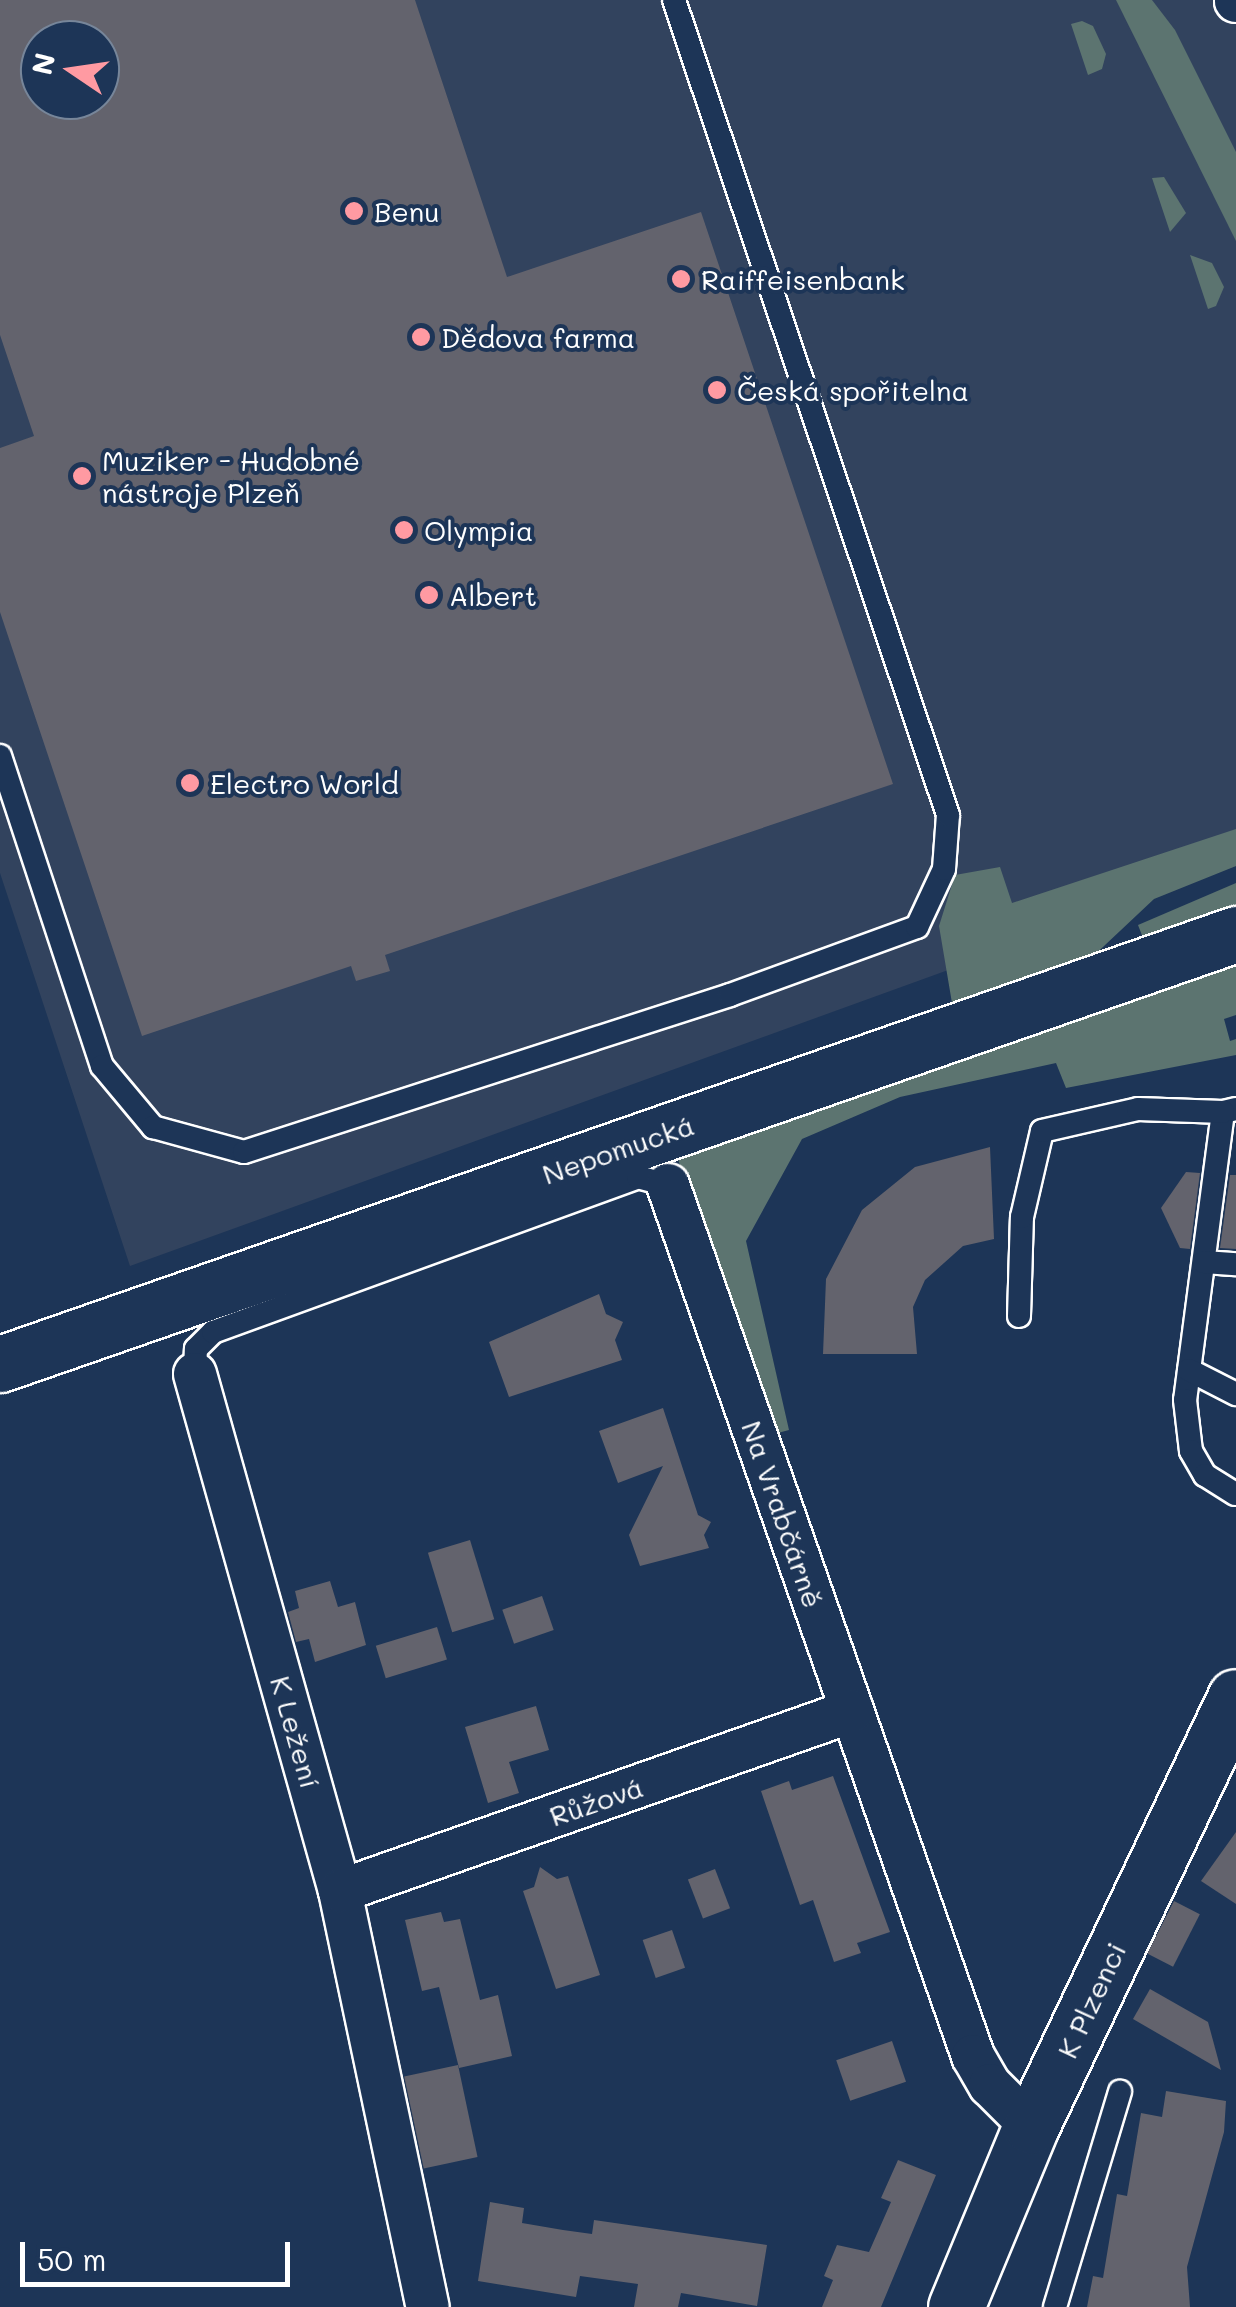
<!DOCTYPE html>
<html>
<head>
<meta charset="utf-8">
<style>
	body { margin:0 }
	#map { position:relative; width:1236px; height:2307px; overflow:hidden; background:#1d3557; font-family:Mali,sans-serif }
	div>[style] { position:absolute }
	.built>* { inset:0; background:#32435e }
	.green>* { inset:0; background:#5c7470 }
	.building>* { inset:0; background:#63636d; transform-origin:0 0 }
	.roads { filter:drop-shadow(2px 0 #fff) drop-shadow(-2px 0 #fff) drop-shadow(0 2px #fff) drop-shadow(0 -2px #fff) }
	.service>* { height:22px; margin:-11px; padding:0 11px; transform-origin:11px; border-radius:11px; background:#1d3557 }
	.minor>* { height:42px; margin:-21px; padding:0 21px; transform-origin:21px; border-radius:21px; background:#1d3557 }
	.tertiary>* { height:55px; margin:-27.5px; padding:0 27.5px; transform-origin:27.5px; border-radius:27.5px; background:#1d3557 }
	.dots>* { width:28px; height:28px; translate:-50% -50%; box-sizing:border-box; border:5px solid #1d3557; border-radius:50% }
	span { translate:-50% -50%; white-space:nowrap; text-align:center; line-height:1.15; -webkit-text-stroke:8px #1d3557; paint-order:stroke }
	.poi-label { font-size:28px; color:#fff }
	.left { translate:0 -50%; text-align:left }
	.street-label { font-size:28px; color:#fff }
	.north { position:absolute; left:20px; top:20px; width:100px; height:100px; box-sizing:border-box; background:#1d3557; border:2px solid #77869a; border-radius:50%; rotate:283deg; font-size:28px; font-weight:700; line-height:40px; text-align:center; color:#fff }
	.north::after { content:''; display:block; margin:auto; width:35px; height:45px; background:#ff9aa2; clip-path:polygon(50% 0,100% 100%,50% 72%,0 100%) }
	.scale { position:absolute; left:20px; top:2242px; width:270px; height:45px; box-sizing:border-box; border:5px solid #fff; border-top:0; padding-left:12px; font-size:30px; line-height:35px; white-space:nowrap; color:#fff; -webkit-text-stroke:8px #1d3557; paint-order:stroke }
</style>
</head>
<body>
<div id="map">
	<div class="built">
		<i style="clip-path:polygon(evenodd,0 0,1236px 0,1236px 866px,130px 1266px,0 873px,0 0,40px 40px,100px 40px,100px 100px,40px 100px,40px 40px)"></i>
	</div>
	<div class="green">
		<i style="clip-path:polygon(1116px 0,1152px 0,1175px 30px,1236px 152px,1236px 241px)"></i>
		<i style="clip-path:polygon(1082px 21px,1093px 26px,1106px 54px,1102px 69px,1088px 75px,1071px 24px)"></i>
		<i style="clip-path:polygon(1164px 177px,1186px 213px,1170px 232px,1152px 178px)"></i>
		<i style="clip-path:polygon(1190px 255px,1212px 263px,1224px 287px,1216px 306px,1208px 309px)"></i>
		<i style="clip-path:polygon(1236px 829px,1236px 866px,1154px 899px,1087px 962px,953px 1009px,939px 926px,955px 875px,1000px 867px,1012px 903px)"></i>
		<i style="clip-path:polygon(1236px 883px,1236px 907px,1143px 938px,1138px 925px)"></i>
		<i style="clip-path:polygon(1236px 954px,1236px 1015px,1224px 1019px,1230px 1041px,1236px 1039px,1236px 1055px,1066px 1088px,1056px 1063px,900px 1097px,802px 1139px,746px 1241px,789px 1430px,774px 1434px,674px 1148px)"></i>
	</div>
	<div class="building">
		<i style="clip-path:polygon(evenodd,0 0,415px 0,507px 277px,701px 212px,893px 784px,385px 955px,390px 971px,356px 981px,351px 966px,142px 1036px,0 612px,0 448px,34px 436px,0 335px,0 0,40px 40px,100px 40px,100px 100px,40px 100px,40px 40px)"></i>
		<i style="clip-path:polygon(990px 1147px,994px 1239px,963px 1246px,925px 1280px,913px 1307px,917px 1354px,823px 1354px,826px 1279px,862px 1210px,915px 1167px)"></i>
		<i style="clip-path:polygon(1186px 1172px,1200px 1173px,1190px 1249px,1180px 1248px,1161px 1208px)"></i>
		<i style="clip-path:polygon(1230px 1175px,1236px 1175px,1236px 1249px,1220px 1248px)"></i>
		<i style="clip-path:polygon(599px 1294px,606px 1314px,623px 1322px,615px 1340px,622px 1360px,509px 1397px,489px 1342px)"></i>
		<i style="clip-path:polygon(663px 1408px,698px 1515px,711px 1522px,704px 1535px,709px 1548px,640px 1566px,629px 1535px,663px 1466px,618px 1483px,599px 1431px)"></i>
		<i style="left:470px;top:1540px;width:83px;height:44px;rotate:73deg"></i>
		<i style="clip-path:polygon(330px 1581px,338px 1607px,355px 1602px,366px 1645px,315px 1662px,309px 1639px,296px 1642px,288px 1612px,299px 1608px,295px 1591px)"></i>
		<i style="left:542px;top:1596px;width:36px;height:42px;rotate:71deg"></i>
		<i style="left:437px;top:1627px;width:34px;height:64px;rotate:73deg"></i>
		<i style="clip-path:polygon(536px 1706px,549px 1750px,509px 1762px,519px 1793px,488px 1803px,465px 1727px)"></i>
		<i style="clip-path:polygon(833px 1776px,890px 1932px,857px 1943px,861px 1953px,834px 1962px,813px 1900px,800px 1905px,761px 1791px,789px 1781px,792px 1790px)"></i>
		<i style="clip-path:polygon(1236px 1832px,1236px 1904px,1201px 1881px)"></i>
		<i style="clip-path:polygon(540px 1867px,557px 1879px,568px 1876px,600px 1975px,556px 1989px,523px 1891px,534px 1887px)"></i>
		<i style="left:715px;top:1869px;width:42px;height:29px;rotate:69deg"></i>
		<i style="left:1174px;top:1901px;width:29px;height:59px;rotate:27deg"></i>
		<i style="clip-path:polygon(441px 1912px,444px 1922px,460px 1919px,480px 2000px,498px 1995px,512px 2056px,459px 2068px,439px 1987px,422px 1991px,405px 1920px)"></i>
		<i style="left:672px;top:1930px;width:40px;height:31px;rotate:71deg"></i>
		<i style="clip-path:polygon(1150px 1989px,1208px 2022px,1221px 2070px,1133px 2019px)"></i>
		<i style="left:892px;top:2041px;width:43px;height:59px;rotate:71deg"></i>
		<i style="left:458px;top:2065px;width:94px;height:55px;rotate:78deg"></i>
		<i style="clip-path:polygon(1166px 2091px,1226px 2101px,1224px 2132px,1187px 2267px,1190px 2307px,1087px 2307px,1093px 2276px,1103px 2278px,1117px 2194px,1127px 2196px,1141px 2113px,1162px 2117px)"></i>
		<i style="clip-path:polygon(898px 2160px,936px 2175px,881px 2307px,822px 2307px,833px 2280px,824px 2276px,837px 2245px,869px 2252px,891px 2202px,881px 2198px)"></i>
		<i style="clip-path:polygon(490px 2202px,524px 2208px,522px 2223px,563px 2230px,592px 2234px,594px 2220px,767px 2245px,757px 2306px,681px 2293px,678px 2307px,634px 2307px,638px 2284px,580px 2276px,576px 2297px,478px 2281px)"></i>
	</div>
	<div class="roads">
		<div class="service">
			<i style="left:0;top:756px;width:326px;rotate:71.8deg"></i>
			<i style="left:102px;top:1066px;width:80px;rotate:50.1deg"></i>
			<i style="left:153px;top:1127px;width:94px;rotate:15.4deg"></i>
			<i style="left:244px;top:1152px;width:511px;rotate:-17.9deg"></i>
			<i style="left:730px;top:995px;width:199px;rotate:-20deg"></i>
			<i style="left:917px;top:927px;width:64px;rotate:-65deg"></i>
			<i style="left:944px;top:869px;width:54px;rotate:-85.8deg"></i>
			<i style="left:948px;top:815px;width:860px;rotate:-108.58deg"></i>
			<i style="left:1236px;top:1109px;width:13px;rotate:167deg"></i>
			<i style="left:1223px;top:1112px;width:290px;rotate:97.5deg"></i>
			<i style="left:1185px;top:1400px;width:51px;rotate:83.3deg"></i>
			<i style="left:1191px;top:1451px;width:28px;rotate:60deg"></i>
			<i style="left:1205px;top:1475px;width:36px;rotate:32deg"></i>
			<i style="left:1204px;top:1262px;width:32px;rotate:4deg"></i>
			<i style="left:1019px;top:1316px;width:99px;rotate:-88.3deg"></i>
			<i style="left:1022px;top:1217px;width:88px;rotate:-76.9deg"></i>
			<i style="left:1042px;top:1131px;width:98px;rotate:-12.9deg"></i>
			<i style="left:1138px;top:1109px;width:85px;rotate:2deg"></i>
			<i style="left:1189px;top:1370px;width:53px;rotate:27.1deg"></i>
			<i style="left:195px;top:1374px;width:25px;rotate:-88deg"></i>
			<i style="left:196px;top:1349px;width:24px;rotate:-45deg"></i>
			<i style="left:213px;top:1332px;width:452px;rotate:-20deg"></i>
			<i style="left:638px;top:1177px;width:31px;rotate:15deg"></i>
			<i style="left:1055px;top:2307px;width:225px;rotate:-73.2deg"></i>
		</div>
		<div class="minor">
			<i style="left:1236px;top:0;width:1px;rotate:90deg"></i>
			<i style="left:668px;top:1185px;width:923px;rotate:70.7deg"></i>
			<i style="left:973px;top:2056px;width:34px;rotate:60deg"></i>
			<i style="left:990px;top:2085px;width:58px;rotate:45deg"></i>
			<i style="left:195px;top:1374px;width:537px;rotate:74.33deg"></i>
			<i style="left:340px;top:1891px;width:425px;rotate:78.1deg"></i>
			<i style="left:340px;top:1891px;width:543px;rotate:-19.37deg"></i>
		</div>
		<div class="tertiary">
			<i style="left:0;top:1364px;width:1309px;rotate:-19.18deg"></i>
			<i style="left:956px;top:2307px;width:196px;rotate:-67.5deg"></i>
			<i style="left:1031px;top:2126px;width:475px;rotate:-64.5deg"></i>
		</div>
	</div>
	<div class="dots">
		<i style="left:354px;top:211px;background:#ff9aa2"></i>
		<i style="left:681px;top:279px;background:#ff9aa2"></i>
		<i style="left:421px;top:337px;background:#ff9aa2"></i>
		<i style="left:717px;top:390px;background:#ff9aa2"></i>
		<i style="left:82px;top:476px;background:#ff9aa2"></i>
		<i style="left:404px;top:530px;background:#ff9aa2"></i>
		<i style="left:429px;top:595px;background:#ff9aa2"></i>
		<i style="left:190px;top:783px;background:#ff9aa2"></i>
	</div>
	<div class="poi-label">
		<span class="left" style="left:374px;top:211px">Benu</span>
		<span class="left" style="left:701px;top:279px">Raiffeisenbank</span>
		<span class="left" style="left:441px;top:337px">Dědova farma</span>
		<span class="left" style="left:737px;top:390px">Česká spořitelna</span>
		<span class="left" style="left:102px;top:476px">Muziker - Hudobné<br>nástroje Plzeň</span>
		<span class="left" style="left:424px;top:530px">Olympia</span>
		<span class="left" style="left:449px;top:595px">Albert</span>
		<span class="left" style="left:210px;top:783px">Electro World</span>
	</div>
	<div class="street-label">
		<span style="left:618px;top:1149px;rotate:-19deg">Nepomucká</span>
		<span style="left:783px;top:1514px;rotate:71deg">Na Vrabčárně</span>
		<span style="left:296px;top:1732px;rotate:74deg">K Ležení</span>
		<span style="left:596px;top:1801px;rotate:-19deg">Růžová</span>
		<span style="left:1091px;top:2000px;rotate:-65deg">K Plzenci</span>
	</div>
	<div class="north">N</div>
	<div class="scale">50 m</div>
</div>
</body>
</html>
